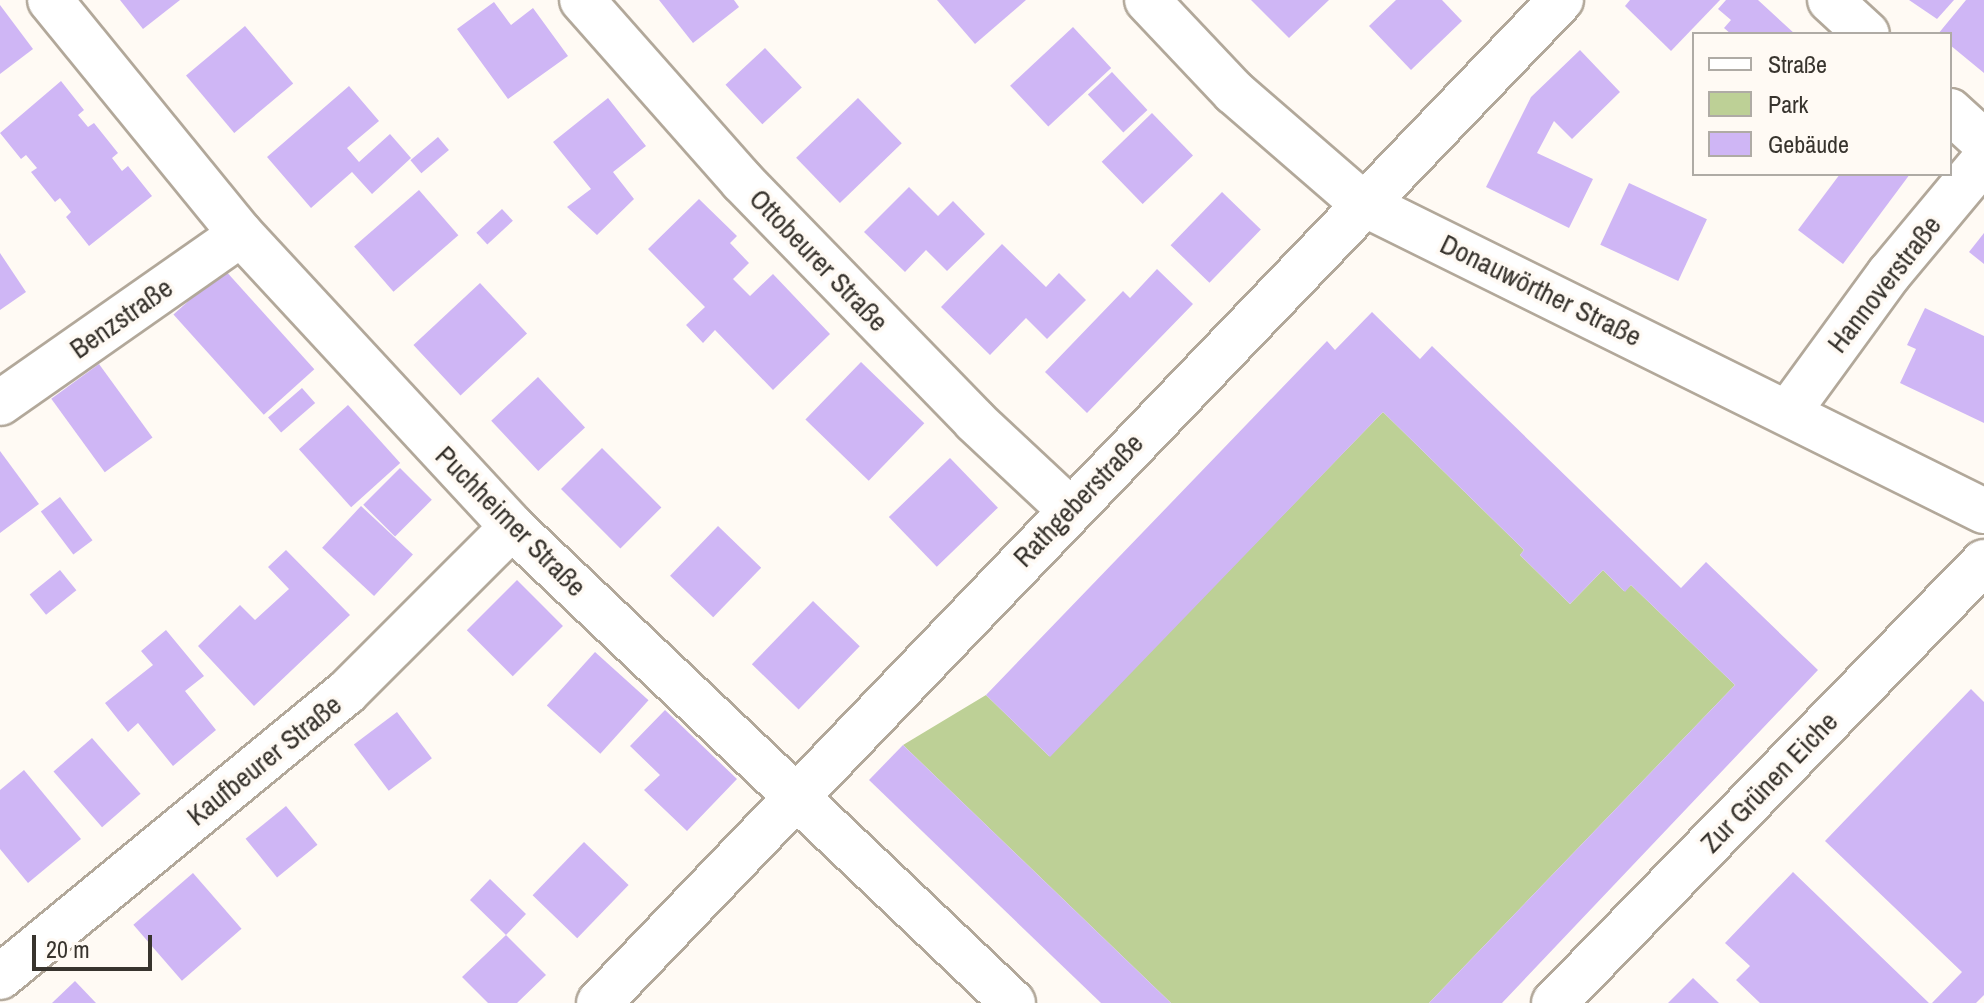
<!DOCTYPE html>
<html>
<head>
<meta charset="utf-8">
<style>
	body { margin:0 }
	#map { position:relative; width:1984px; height:1003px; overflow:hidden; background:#fffaf4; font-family:"Archivo Narrow",sans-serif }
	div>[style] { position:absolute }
	.green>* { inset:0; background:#bdd096 }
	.building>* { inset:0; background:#cfb6f5; transform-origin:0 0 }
	.roads { filter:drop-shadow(2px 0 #b2a89a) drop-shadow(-2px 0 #b2a89a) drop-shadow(0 2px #b2a89a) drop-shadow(0 -2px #b2a89a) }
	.minor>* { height:44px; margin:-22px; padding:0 22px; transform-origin:22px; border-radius:22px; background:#fff }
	span { translate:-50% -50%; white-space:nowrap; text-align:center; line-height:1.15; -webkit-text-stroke:7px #fffaf4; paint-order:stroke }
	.street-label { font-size:28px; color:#38342e }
	.legend { position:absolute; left:1692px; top:32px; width:260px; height:144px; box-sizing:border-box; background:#fffaf4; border:2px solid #afaba5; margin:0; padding:10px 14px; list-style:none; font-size:24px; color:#38342e }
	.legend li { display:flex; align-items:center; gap:16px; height:40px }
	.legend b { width:40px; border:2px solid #afaba5 }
	.scale { position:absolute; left:32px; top:935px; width:120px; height:36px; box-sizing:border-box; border:4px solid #38342e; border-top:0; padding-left:10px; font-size:24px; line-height:28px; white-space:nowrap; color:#38342e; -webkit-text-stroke:6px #fffaf4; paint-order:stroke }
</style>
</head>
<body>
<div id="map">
	<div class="green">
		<i style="clip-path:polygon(1383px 412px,1524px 550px,1520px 555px,1570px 604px,1603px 570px,1624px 591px,1631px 585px,1735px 685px,1429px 1003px,1171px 1003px,903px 745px,986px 695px,1049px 756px)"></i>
	</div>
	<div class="building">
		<i style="clip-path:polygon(120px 0,180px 0,143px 29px)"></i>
		<i style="clip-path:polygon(659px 0,734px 0,739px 7px,693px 43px)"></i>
		<i style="clip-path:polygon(937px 0,1026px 0,975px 44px)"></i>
		<i style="clip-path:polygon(1251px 0,1329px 0,1289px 38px)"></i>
		<i style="clip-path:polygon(1396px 0,1442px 0,1462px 21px,1411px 70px,1369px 26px)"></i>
		<i style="clip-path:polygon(1630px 0,1720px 0,1671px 51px,1625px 6px)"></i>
		<i style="clip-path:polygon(1726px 0,1758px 0,1795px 34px,1731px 34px,1724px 28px,1731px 20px,1718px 9px)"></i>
		<i style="clip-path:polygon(1909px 0,1954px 0,1937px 19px)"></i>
		<i style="clip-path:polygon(1966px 0,1984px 0,1984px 73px,1950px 45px,1950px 34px,1938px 34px)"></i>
		<i style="clip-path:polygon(494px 2px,511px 25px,533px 8px,568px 56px,508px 99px,457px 29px)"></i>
		<i style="clip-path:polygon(0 5px,33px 49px,0 74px)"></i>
		<i style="left:245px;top:26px;width:75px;height:77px;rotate:50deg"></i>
		<i style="left:1073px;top:27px;width:56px;height:86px;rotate:47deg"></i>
		<i style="left:765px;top:48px;width:54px;height:54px;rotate:47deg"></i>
		<i style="clip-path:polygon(1580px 50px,1620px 92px,1572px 139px,1554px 121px,1537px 153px,1593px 179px,1569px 228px,1486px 187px,1531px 97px)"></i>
		<i style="left:1112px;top:72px;width:52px;height:33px;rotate:47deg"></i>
		<i style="clip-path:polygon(61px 81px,84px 110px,78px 115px,88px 127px,94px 123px,118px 153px,112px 158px,122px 171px,128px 166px,152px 196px,89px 246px,66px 217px,71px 212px,60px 198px,55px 202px,31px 172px,37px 168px,26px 155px,21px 159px,0 133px)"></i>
		<i style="clip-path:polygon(349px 86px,379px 121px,347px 148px,359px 162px,390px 134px,411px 158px,372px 194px,352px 172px,311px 208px,267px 157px)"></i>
		<i style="clip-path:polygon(608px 98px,646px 146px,613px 172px,634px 199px,597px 235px,567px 207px,591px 189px,553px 142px)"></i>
		<i style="left:858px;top:98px;width:63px;height:86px;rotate:46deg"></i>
		<i style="left:1152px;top:113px;width:59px;height:70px;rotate:46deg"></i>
		<i style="left:438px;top:137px;width:17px;height:36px;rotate:50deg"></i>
		<i style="clip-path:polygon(1840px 174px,1910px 174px,1843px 264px,1798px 230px)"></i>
		<i style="left:1629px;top:183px;width:86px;height:68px;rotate:25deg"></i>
		<i style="clip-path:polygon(909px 187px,938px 216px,953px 201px,985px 234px,947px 271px,926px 250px,905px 272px,864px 232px)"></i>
		<i style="left:419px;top:190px;width:60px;height:86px;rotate:49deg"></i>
		<i style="left:1222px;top:192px;width:54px;height:74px;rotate:44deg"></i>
		<i style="clip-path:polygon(699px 199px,737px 236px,730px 243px,749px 263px,733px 279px,750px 296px,773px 274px,830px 334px,773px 390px,715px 330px,703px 343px,686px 325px,705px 307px,648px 249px)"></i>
		<i style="left:502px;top:209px;width:16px;height:35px;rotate:47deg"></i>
		<i style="clip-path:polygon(1984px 233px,1984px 264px,1969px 252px)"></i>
		<i style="clip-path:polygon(1002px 244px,1046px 287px,1059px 273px,1086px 300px,1047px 339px,1026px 318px,990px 355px,941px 307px)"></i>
		<i style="clip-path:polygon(0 253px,26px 292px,0 310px)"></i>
		<i style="left:224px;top:269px;width:135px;height:68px;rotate:48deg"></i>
		<i style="clip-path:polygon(1157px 269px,1193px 304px,1087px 413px,1045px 372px,1123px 291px,1130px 298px)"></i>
		<i style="left:480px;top:283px;width:69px;height:91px;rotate:47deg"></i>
		<i style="clip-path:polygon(1925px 308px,1984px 336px,1984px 423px,1900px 383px,1916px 349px,1907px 345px)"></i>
		<i style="clip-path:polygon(1372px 312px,1420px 359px,1432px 346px,1681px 588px,1706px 562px,1818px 670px,1502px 1003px,1429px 1003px,1735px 685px,1631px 585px,1625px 592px,1603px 570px,1570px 604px,1520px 555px,1524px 550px,1383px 412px,1050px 757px,986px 695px,1327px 341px,1335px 350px)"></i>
		<i style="left:861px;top:362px;width:88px;height:80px;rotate:44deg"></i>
		<i style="left:99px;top:364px;width:91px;height:59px;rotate:54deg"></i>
		<i style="left:538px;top:377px;width:69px;height:64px;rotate:47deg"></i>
		<i style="left:302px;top:388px;width:20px;height:45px;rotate:49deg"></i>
		<i style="left:348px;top:405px;width:78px;height:66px;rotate:48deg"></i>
		<i style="left:602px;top:448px;width:84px;height:58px;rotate:45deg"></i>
		<i style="clip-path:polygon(0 451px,39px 504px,0 533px)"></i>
		<i style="left:950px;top:458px;width:69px;height:85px;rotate:46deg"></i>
		<i style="left:400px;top:468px;width:45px;height:52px;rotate:45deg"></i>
		<i style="left:60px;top:497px;width:54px;height:24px;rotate:53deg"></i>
		<i style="left:361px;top:506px;width:71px;height:57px;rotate:43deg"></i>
		<i style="left:718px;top:526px;width:60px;height:69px;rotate:44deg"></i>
		<i style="clip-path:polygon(286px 550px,350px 615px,254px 706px,198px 646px,240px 605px,255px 620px,289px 589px,268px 567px)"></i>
		<i style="left:60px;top:570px;width:26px;height:39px;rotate:51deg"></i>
		<i style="left:517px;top:580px;width:65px;height:71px;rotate:45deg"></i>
		<i style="left:813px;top:601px;width:65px;height:88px;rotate:44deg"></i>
		<i style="clip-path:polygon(166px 630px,204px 676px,185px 691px,216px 730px,173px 766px,138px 723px,128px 732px,105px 703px,153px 665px,141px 651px)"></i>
		<i style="left:595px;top:652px;width:72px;height:72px;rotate:42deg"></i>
		<i style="clip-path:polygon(1971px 689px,1984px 702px,1984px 995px,1976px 1003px,1932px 1003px,1962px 972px,1825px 841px)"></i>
		<i style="clip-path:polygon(665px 710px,737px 779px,687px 831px,644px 790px,660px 775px,630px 746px)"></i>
		<i style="left:397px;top:712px;width:58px;height:54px;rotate:53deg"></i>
		<i style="left:92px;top:738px;width:74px;height:51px;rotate:49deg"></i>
		<i style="clip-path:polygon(903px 745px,983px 822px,1171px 1003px,1101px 1003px,950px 858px,869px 780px)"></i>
		<i style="clip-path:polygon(24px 770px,81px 839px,28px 883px,0 849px,0 790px)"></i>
		<i style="left:286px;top:806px;width:50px;height:52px;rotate:51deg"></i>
		<i style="left:584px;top:842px;width:62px;height:74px;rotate:44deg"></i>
		<i style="clip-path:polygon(1793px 872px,1929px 1003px,1760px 1003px,1736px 980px,1750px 966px,1725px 943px)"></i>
		<i style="left:193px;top:873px;width:74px;height:79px;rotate:49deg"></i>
		<i style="clip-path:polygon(490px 879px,526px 914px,506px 935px,546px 975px,517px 1003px,488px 1003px,462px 977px,506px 935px,470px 900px)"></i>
		<i style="clip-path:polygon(1693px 978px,1719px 1003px,1668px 1003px)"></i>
		<i style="clip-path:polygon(75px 981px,96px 1003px,52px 1003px)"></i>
	</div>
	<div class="roads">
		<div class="minor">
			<i style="left:50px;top:0;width:302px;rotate:50.8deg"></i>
			<i style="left:241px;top:234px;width:399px;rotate:47.2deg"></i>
			<i style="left:512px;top:527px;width:691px;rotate:43.53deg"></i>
			<i style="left:582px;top:0;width:242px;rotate:48.5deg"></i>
			<i style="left:742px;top:181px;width:334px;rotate:45.8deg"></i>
			<i style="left:975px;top:421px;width:129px;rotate:43.1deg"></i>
			<i style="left:1147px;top:0;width:127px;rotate:46.6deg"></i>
			<i style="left:1234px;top:92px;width:169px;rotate:40.9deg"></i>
			<i style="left:1362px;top:203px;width:694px;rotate:26.34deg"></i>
			<i style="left:1830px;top:0;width:50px;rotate:42.6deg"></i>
			<i style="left:1950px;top:111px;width:46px;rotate:42.4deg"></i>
			<i style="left:0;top:403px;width:294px;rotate:-35deg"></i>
			<i style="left:1789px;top:411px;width:170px;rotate:-53.9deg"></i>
			<i style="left:1889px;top:274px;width:148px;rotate:-50.2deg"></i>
			<i style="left:0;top:977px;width:449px;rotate:-39.4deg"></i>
			<i style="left:347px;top:692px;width:233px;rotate:-45deg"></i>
			<i style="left:599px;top:1003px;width:1390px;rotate:-46.2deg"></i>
			<i style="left:1554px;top:1003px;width:616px;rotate:-45.72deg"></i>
		</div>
	</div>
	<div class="street-label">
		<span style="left:819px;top:260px;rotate:46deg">Ottobeurer Straße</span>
		<span style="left:1884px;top:284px;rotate:-52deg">Hannoverstraße</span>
		<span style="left:1541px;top:290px;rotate:26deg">Donauwörther Straße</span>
		<span style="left:121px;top:318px;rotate:-35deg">Benzstraße</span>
		<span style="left:1078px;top:500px;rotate:-46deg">Rathgeberstraße</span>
		<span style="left:511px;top:521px;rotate:45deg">Puchheimer Straße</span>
		<span style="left:264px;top:760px;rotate:-39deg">Kaufbeurer Straße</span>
		<span style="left:1769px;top:782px;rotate:-46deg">Zur Grünen Eiche</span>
	</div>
	<ul class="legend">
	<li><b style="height:10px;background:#fff"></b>Straße</li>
	<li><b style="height:22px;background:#bdd096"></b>Park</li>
	<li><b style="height:22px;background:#cfb6f5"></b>Gebäude</li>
	</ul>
	<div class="scale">20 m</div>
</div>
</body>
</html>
